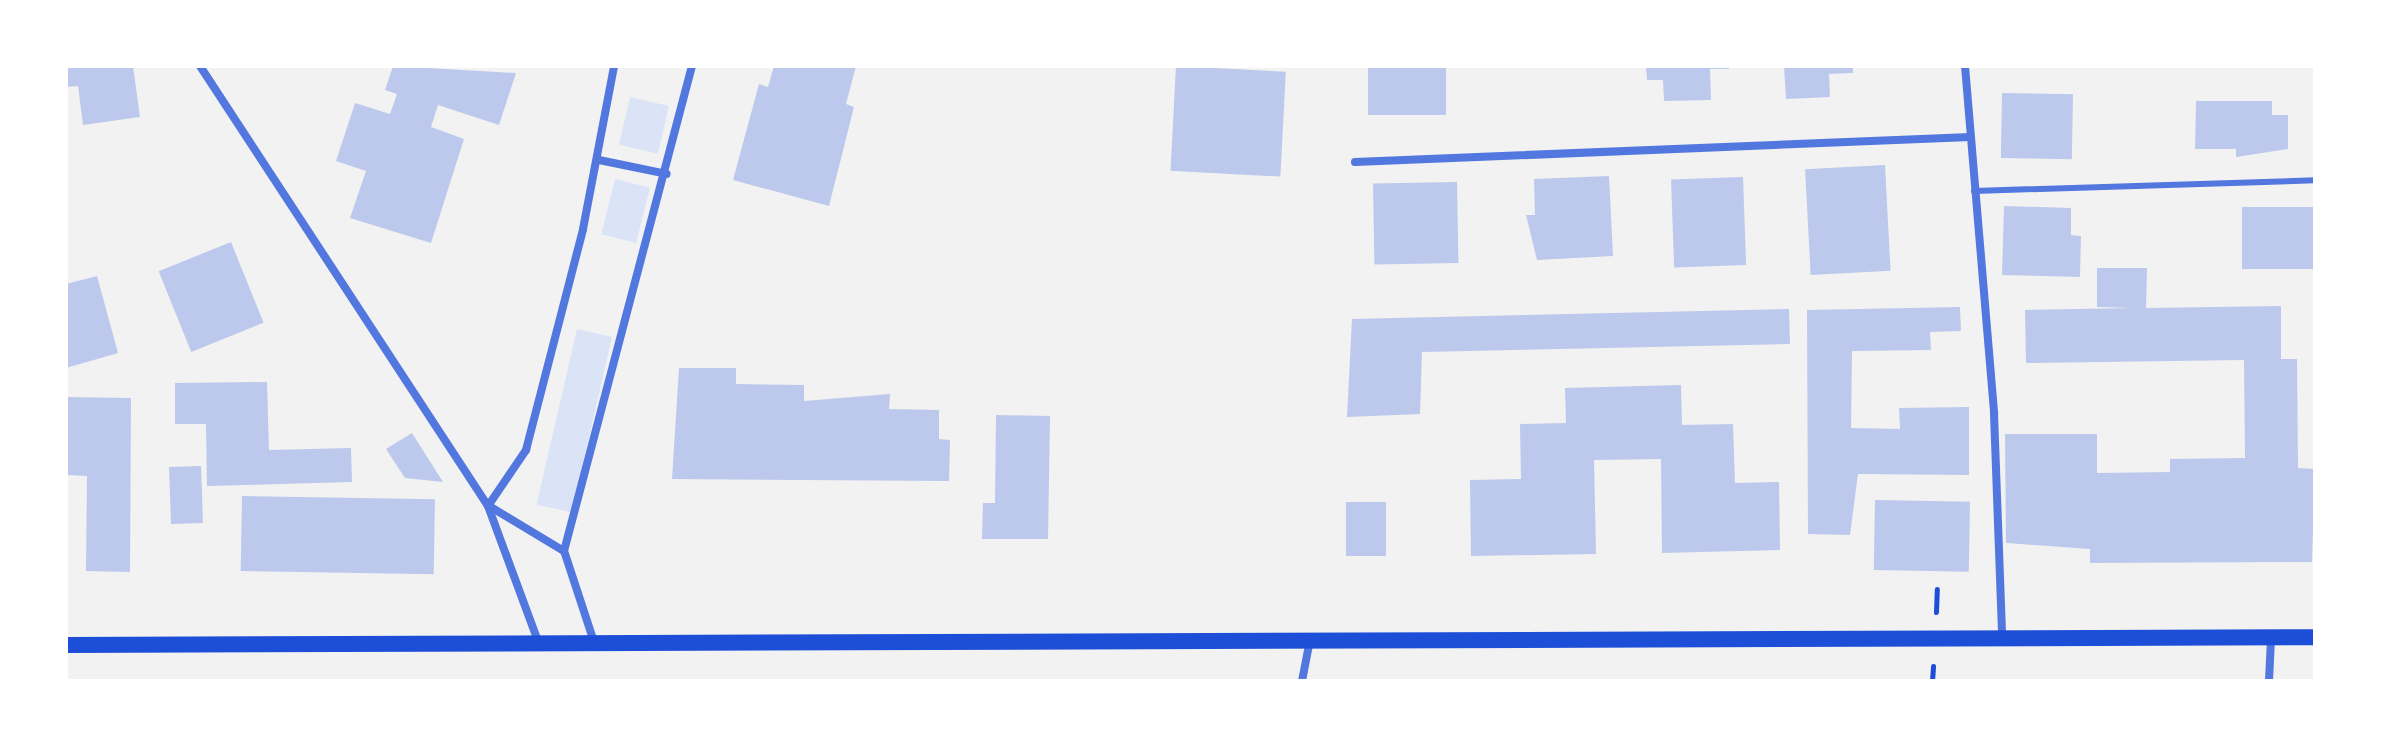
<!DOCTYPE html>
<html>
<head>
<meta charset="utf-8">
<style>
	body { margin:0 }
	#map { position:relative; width:2381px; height:747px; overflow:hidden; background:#f2f2f2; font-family:Rubik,sans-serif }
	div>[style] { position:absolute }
	.green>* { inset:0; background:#dbe4f7; transform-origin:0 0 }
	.building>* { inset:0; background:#bdc9ec; transform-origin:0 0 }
	.path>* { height:5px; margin:-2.5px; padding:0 2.5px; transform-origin:2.5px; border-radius:2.5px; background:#1d4ed8 }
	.service>* { height:6px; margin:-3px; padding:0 3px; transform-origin:3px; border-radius:3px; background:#5277de }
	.minor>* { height:8px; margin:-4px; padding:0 4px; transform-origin:4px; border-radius:4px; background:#5277de }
	.secondary>* { height:16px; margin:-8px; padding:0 8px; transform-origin:8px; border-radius:8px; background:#1d4ed8 }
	span { translate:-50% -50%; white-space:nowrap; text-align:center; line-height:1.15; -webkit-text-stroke:7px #fff; paint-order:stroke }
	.frame { position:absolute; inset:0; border:68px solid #fff; pointer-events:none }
</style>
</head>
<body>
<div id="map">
	<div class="green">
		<i style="left:630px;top:97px;width:40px;height:49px;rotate:13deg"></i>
		<i style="left:615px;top:179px;width:36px;height:57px;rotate:14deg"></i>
		<i style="left:577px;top:329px;width:36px;height:180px;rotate:13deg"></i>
	</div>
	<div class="building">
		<i style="clip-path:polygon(66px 66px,133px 66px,140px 117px,83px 125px,78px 86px,66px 87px)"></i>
		<i style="clip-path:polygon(393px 66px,516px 73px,499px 125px,438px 105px,431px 127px,464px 139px,431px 243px,350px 218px,366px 171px,336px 161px,355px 103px,390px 114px,397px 94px,385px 90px)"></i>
		<i style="clip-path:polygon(774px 66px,856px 66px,846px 104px,854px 107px,829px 206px,733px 180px,759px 84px,768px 87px)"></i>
		<i style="left:1176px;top:66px;width:110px;height:105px;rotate:3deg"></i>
		<i style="left:1368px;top:66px;width:78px;height:49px"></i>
		<i style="clip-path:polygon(1646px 66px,1729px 66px,1729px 69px,1710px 69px,1711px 100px,1664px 101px,1663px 80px,1647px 80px)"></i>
		<i style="clip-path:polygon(1784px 66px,1853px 66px,1853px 73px,1829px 74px,1830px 97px,1786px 99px)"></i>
		<i style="left:2002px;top:93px;width:71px;height:65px;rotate:1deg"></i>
		<i style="clip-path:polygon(2196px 101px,2272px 101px,2272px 115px,2288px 115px,2288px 149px,2236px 157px,2236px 149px,2195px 149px)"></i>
		<i style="left:1885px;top:165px;width:106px;height:80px;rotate:87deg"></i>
		<i style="clip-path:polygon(1609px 176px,1613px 256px,1537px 260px,1526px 215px,1535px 215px,1534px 179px)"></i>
		<i style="left:1743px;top:177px;width:88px;height:72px;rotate:88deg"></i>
		<i style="left:1457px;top:182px;width:81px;height:84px;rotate:89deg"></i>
		<i style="clip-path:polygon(2004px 206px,2071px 208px,2071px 235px,2081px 236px,2080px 277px,2002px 275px)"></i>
		<i style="left:2315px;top:207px;width:62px;height:73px;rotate:90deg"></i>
		<i style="left:231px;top:242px;width:87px;height:78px;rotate:68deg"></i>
		<i style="clip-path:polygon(2097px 268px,2147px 268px,2146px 308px,2281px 306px,2281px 359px,2297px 359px,2298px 468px,2315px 469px,2312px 562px,2090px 563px,2090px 549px,2006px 543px,2005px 434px,2097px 434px,2097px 473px,2170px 472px,2170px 459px,2245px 458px,2244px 360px,2026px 363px,2025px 310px,2134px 308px,2097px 307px)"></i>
		<i style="clip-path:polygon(97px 276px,118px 353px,66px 368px,66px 284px)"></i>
		<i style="clip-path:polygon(1960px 307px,1961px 331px,1930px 332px,1931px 350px,1852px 351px,1851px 428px,1900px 429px,1899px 408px,1969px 407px,1969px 475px,1858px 474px,1850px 535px,1808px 534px,1807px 310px)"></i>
		<i style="clip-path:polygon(1789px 309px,1790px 344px,1422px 352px,1420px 414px,1347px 417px,1352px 319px)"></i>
		<i style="clip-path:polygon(679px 368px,736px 368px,736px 384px,804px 385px,804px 401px,890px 394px,889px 409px,939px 410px,939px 439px,950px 440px,949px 481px,672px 479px)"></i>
		<i style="clip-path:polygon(267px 382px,269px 450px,351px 448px,352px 482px,207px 486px,206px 424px,175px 424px,175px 383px)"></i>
		<i style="clip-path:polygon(1681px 385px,1682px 425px,1733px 424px,1735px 483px,1779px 482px,1780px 550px,1662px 553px,1661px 459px,1594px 460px,1596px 554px,1471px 556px,1470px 480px,1521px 479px,1520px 424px,1566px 423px,1565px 388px)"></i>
		<i style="clip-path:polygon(66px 397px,131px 398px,130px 572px,86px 571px,87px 476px,66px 475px)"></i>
		<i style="clip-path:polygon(996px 415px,1050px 416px,1048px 539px,982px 539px,983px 503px,995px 503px)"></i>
		<i style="clip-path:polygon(412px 433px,443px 482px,405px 478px,386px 449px)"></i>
		<i style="left:201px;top:466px;width:57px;height:32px;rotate:88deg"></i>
		<i style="left:242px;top:496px;width:193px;height:75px;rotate:1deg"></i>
		<i style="left:1875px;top:500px;width:95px;height:70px;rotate:1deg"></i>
		<i style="left:1346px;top:502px;width:40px;height:54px"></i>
	</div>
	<div class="path">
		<i style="left:1936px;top:612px;width:23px;rotate:-88deg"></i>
		<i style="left:1932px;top:681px;width:15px;rotate:-86deg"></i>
	</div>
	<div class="service">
		<i style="left:1974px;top:191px;width:341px;rotate:-1.8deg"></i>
	</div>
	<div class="minor">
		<i style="left:200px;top:66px;width:526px;rotate:56.79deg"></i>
		<i style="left:488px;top:506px;width:144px;rotate:69.7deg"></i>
		<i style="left:1965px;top:66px;width:349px;rotate:85.2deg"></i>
		<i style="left:1994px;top:414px;width:221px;rotate:87.9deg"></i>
		<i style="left:599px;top:160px;width:69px;rotate:11.6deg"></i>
		<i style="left:1355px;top:162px;width:616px;rotate:-2.33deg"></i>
		<i style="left:488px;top:506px;width:68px;rotate:-55.8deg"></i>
		<i style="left:526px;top:450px;width:228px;rotate:-75.5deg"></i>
		<i style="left:583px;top:229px;width:166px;rotate:-79.2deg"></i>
		<i style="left:489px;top:506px;width:87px;rotate:31deg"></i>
		<i style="left:594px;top:642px;width:96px;rotate:-108.2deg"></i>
		<i style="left:564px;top:551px;width:502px;rotate:-75.22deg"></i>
		<i style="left:1302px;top:681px;width:42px;rotate:-79deg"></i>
		<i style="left:2269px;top:681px;width:43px;rotate:-87.3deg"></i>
	</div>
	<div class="secondary">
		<i style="left:66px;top:645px;width:2249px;rotate:-0.2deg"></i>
	</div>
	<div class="frame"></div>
</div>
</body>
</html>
